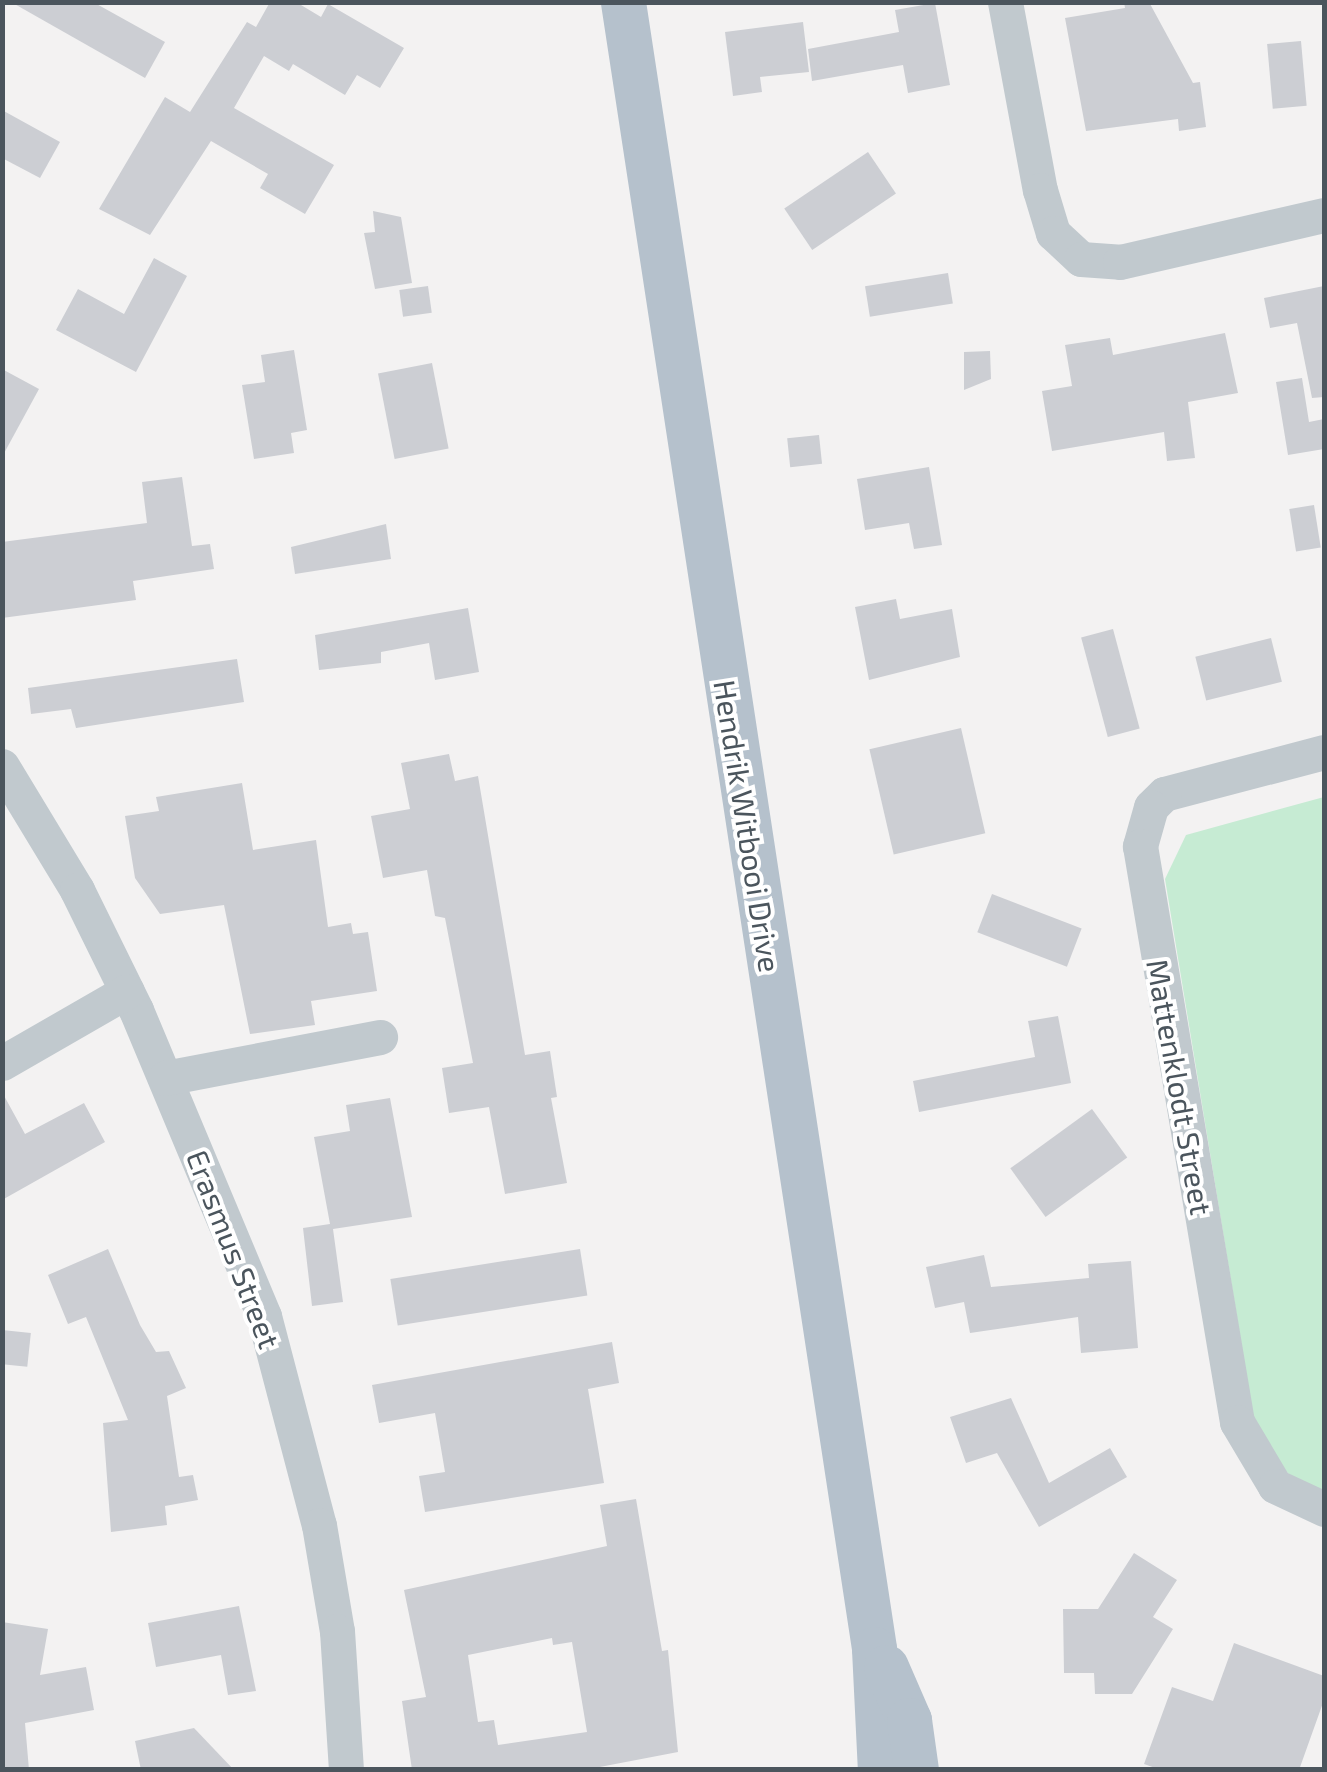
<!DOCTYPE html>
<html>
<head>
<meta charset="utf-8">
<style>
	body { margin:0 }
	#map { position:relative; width:1327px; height:1772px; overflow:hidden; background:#f3f2f2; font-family:"Exo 2",sans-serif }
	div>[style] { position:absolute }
	.green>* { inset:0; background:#c6ebd3 }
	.building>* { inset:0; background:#ccced3; transform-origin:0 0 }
	.minor>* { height:35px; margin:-17.5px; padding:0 17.5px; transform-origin:17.5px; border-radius:17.5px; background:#c1c9ce }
	.major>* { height:45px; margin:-22.5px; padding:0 22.5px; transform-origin:22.5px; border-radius:22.5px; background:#b5c1cc }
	span { translate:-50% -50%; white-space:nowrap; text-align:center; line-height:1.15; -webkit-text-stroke:8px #fff; paint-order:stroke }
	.street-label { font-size:30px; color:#4b555d }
	.frame { position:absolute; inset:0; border:5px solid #4b555d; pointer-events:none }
</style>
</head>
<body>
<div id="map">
	<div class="green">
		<i style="clip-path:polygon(1324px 797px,1324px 1506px,1268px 1455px,1255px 1427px,1165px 879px,1186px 835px)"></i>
	</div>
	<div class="building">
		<i style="clip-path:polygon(11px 2px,93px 2px,165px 42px,145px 78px)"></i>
		<i style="clip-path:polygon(270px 2px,296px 2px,321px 17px,328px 4px,404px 48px,380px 88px,357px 75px,345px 95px,293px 64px,289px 71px,264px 56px,234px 108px,334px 165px,305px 214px,260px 188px,268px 174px,211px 141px,150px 235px,99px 209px,165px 97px,190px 112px,247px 22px,256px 27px)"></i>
		<i style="clip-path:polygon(1124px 2px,1149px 2px,1193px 83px,1200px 82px,1206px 127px,1179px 131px,1178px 119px,1086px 131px,1065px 18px,1125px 8px)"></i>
		<i style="clip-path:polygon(935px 3px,950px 85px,908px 93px,903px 65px,812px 81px,808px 49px,899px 32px,895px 10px)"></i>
		<i style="clip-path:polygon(803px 22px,809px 72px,760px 77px,762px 92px,733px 96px,725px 32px)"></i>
		<i style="left:1301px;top:41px;width:65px;height:34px;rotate:85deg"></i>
		<i style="clip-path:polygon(2px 110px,60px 142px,40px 178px,2px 158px)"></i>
		<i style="left:868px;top:152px;width:50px;height:101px;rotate:56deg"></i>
		<i style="clip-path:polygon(373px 211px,401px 217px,412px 283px,375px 289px,364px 233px,375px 232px)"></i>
		<i style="clip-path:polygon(154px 258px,187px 276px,136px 372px,56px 330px,78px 289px,124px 314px)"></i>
		<i style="left:948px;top:273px;width:31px;height:84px;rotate:81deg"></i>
		<i style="left:428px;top:286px;width:27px;height:29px;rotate:82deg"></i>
		<i style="clip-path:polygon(1324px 286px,1324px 397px,1312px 398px,1297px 323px,1270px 328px,1264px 298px)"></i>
		<i style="clip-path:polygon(1225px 333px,1238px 393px,1188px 402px,1195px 458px,1167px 461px,1164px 432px,1052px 451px,1042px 391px,1072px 386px,1065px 345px,1110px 338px,1113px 355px)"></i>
		<i style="clip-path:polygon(294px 350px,307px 430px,291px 433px,294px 453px,254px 459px,242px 385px,265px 382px,261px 355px)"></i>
		<i style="clip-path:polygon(990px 351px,991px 379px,964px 390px,964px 352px)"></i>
		<i style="left:432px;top:363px;width:87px;height:55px;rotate:79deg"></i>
		<i style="clip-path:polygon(2px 369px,39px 389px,2px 457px)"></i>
		<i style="clip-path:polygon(1302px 378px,1309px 422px,1324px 419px,1324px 449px,1288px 455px,1276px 382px)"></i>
		<i style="left:819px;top:435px;width:29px;height:32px;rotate:84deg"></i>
		<i style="clip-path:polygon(929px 467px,942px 545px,914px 549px,909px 523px,865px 530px,857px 479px)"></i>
		<i style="clip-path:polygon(182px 477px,192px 546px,210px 544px,214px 569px,133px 581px,136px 600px,2px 618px,2px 542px,147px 523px,142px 482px)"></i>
		<i style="left:1314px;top:505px;width:43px;height:25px;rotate:81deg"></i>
		<i style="clip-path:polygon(386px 524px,391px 559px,295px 574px,291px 547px)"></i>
		<i style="clip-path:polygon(896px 599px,900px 619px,952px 609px,960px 657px,869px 680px,855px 607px)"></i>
		<i style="clip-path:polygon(468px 608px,479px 672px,435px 680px,429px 643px,381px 652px,381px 663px,319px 670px,315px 635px)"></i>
		<i style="left:1113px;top:629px;width:103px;height:33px;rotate:75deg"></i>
		<i style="left:1271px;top:638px;width:45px;height:78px;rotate:76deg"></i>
		<i style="clip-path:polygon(237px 659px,244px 702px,76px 728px,71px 709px,31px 714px,28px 688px)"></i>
		<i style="left:961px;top:728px;width:108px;height:94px;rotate:77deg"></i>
		<i style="clip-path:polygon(449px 754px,455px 781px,478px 776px,525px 1055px,550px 1051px,557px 1097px,551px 1098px,567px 1183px,505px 1194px,489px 1107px,449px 1113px,442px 1068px,473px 1063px,445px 918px,435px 916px,427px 870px,383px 878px,371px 816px,410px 809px,401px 763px)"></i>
		<i style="clip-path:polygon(242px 783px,253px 850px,316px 840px,328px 927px,351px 923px,353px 934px,368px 932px,377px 991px,311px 1001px,315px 1025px,250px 1034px,224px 905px,160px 914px,135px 878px,125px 816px,159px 811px,156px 797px)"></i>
		<i style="left:992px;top:894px;width:96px;height:41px;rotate:21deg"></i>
		<i style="clip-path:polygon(1058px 1016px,1071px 1083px,919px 1112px,913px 1081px,1035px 1057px,1028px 1021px)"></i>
		<i style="clip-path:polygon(2px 1092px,25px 1134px,84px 1103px,105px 1142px,2px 1200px)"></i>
		<i style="clip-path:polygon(390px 1098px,412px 1217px,333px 1229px,343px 1302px,312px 1306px,303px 1228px,330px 1224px,314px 1137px,350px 1131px,346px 1105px)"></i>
		<i style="left:1092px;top:1109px;width:60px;height:101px;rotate:54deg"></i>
		<i style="clip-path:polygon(108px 1249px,140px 1325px,156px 1352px,169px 1351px,186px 1388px,167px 1396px,179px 1477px,193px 1475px,198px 1500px,165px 1506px,167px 1525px,111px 1532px,103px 1423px,128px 1420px,86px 1317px,68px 1324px,48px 1275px)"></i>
		<i style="left:580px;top:1249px;width:47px;height:192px;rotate:81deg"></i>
		<i style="clip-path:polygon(984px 1255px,991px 1287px,1089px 1278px,1088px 1264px,1131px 1261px,1138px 1348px,1081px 1353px,1078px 1317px,970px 1333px,964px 1302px,935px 1308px,926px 1267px)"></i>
		<i style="left:2px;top:1330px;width:29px;height:34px;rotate:6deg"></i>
		<i style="clip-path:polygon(612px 1342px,619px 1383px,588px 1389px,604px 1483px,425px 1512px,419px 1476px,445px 1472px,435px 1413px,379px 1423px,372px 1385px)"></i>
		<i style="clip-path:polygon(1011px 1398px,1049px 1483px,1110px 1448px,1127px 1477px,1039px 1527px,997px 1453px,966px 1463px,950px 1417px)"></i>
		<i style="clip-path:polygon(evenodd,636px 1499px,662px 1651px,668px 1650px,678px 1752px,584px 1770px,412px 1770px,402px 1701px,426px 1697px,404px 1590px,607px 1546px,600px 1505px,636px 1499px,552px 1638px,553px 1645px,572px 1642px,587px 1732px,498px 1745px,494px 1720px,478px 1722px,468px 1655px,552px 1638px)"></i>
		<i style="clip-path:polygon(1134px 1553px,1177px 1580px,1153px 1617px,1173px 1629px,1132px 1694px,1095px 1694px,1094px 1673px,1064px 1673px,1063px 1609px,1098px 1609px)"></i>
		<i style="clip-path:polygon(239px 1606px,256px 1691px,228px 1695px,221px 1655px,156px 1667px,148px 1623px)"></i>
		<i style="clip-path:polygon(2px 1622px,48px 1629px,40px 1675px,86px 1667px,94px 1710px,25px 1723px,29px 1770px,2px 1770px)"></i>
		<i style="clip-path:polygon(1234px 1643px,1324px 1676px,1324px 1700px,1299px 1770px,1161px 1770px,1144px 1764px,1172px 1687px,1213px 1701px)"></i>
		<i style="clip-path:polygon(194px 1728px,234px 1770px,141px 1770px,135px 1741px)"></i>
	</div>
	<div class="minor">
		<i style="left:1005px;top:2px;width:191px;rotate:79.5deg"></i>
		<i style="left:1040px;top:190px;width:45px;rotate:73.2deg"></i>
		<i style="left:1053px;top:233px;width:38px;rotate:43deg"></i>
		<i style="left:1081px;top:259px;width:39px;rotate:4deg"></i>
		<i style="left:1120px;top:262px;width:209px;rotate:-13deg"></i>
		<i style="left:1324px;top:752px;width:165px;rotate:165.3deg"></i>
		<i style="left:1164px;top:794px;width:18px;rotate:135deg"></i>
		<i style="left:1151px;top:807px;width:41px;rotate:105.8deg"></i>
		<i style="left:1140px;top:846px;width:584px;rotate:80.44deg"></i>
		<i style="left:1237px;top:1422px;width:74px;rotate:59.3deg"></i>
		<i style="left:1275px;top:1486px;width:54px;rotate:25.1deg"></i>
		<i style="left:2px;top:766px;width:145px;rotate:58.8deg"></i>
		<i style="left:77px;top:890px;width:134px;rotate:63.8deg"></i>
		<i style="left:136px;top:1010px;width:332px;rotate:67.3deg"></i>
		<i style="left:264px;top:1316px;width:216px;rotate:75.3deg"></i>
		<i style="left:319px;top:1525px;width:108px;rotate:80.4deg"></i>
		<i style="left:337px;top:1631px;width:139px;rotate:86.3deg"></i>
		<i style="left:2px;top:1063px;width:144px;rotate:-29.9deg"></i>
		<i style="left:165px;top:1078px;width:219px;rotate:-10.8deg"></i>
	</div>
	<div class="major">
		<i style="left:623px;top:2px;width:1666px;rotate:81.33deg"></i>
		<i style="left:874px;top:1649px;width:121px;rotate:87.2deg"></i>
		<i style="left:886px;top:1667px;width:58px;rotate:66.5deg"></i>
		<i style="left:909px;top:1720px;width:50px;rotate:82deg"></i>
	</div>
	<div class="street-label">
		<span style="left:748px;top:826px;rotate:81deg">Hendrik Witbooi Drive</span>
		<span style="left:1180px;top:1087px;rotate:80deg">Mattenklodt Street</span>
		<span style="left:234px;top:1249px;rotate:69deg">Erasmus Street</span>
	</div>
	<div class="frame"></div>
</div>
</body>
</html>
